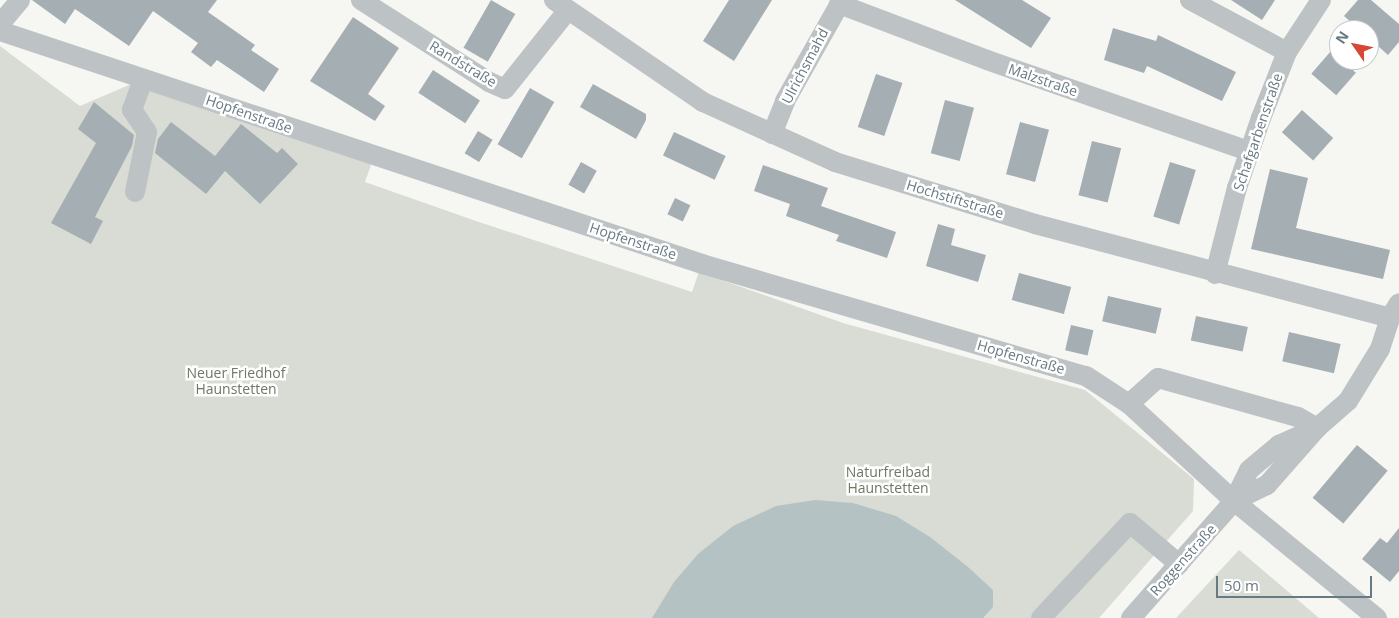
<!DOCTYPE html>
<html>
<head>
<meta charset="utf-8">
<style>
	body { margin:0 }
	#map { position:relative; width:1399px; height:618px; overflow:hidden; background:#f6f6f3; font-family:"Open Sans",sans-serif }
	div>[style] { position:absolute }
	.green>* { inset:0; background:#d8dcd4 }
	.water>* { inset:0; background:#b5c2c4 }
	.building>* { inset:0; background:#a5aeb2; transform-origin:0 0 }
	.minor>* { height:20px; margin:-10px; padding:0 10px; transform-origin:10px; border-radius:10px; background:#bdc2c4 }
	span { translate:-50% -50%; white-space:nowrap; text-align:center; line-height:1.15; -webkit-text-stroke:5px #fff; paint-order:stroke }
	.street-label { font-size:14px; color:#677982 }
	.park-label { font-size:14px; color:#6b7965 }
	.north { position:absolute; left:1329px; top:20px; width:50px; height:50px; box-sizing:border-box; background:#fff; border:1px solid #c2c9cd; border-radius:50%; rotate:303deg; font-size:14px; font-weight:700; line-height:20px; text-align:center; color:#677982 }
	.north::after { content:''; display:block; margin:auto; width:18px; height:22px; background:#d64833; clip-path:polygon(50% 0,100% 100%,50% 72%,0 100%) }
	.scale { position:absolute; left:1216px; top:576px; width:156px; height:22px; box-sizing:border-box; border:2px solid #677982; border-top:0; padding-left:6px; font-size:15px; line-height:18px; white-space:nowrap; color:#677982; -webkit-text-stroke:4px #fff; paint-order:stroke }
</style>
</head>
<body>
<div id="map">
	<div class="green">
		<i style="clip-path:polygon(0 46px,80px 106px,143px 79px,374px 156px,365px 182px,476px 221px,692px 292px,699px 272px,843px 323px,1085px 390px,1194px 479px,1193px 511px,1099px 618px,0 618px)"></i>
		<i style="clip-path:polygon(1239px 550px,1319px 618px,1176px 618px)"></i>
	</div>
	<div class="water">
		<i style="clip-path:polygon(815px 500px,853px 503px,896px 516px,930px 537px,968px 567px,993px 590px,993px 607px,983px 618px,652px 618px,674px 582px,698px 554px,733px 526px,776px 506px)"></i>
	</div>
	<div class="building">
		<i style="clip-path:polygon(32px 0,217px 0,208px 12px,255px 45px,251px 50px,279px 69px,264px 92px,217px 60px,211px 67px,191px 52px,198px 43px,153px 11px,129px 46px,75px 9px,65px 24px)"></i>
		<i style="left:491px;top:0;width:28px;height:55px;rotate:30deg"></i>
		<i style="clip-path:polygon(729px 0,772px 0,734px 61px,703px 41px)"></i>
		<i style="clip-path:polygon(955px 0,1022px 0,1051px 18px,1031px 48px)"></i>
		<i style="clip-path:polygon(1231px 0,1275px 0,1262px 20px)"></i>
		<i style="clip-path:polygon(1358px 0,1371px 0,1399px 24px,1399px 42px,1388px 55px,1369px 38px,1369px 30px,1360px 30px,1344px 16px)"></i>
		<i style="clip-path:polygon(353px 17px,399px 48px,368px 94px,385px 106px,375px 121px,310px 81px)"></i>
		<i style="clip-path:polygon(1113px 28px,1156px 41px,1158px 35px,1236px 72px,1222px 101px,1147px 66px,1144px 73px,1104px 60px)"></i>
		<i style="left:1331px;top:51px;width:33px;height:30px;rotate:41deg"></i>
		<i style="left:433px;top:70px;width:56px;height:27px;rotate:33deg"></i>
		<i style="left:876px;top:74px;width:28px;height:56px;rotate:19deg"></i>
		<i style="clip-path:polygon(593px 84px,646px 114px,646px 120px,636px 139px,580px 107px)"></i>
		<i style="left:530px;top:88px;width:28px;height:65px;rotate:30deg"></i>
		<i style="left:945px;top:100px;width:30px;height:55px;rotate:15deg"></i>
		<i style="clip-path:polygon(94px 102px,134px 135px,132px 146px,95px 217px,103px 221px,91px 244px,51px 223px,96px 143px,78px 129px)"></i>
		<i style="left:1302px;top:110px;width:42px;height:30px;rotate:42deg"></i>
		<i style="clip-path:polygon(171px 122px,215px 156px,241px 124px,277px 153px,282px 148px,298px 164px,260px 204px,225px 171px,206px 194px,155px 153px,158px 139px)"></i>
		<i style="left:1020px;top:122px;width:30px;height:54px;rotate:15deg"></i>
		<i style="left:478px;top:131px;width:17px;height:26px;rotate:31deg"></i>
		<i style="left:674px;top:132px;width:57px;height:26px;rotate:25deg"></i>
		<i style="left:1092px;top:141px;width:30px;height:56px;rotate:14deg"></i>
		<i style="left:581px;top:162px;width:18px;height:26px;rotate:29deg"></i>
		<i style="left:1170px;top:162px;width:27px;height:57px;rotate:17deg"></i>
		<i style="clip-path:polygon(763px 165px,828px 188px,821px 206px,896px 232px,887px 258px,836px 241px,839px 235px,786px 216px,790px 204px,754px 191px)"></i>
		<i style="clip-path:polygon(1270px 169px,1308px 178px,1296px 228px,1390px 250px,1383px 279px,1251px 249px)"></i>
		<i style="left:675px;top:198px;width:17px;height:18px;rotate:25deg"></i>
		<i style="clip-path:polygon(938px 224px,955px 229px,951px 245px,986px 255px,978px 282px,926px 266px)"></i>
		<i style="left:1019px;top:273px;width:54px;height:28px;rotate:15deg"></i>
		<i style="left:1108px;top:296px;width:55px;height:26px;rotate:13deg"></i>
		<i style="left:1196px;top:316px;width:53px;height:25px;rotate:12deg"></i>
		<i style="left:1071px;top:325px;width:23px;height:26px;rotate:13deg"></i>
		<i style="left:1289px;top:332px;width:53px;height:30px;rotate:13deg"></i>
		<i style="left:1357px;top:445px;width:40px;height:69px;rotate:40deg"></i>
		<i style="clip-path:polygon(1399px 528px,1399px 571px,1390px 582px,1362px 559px,1380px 538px,1387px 543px)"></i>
	</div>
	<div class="minor">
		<i style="left:361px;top:0;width:152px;rotate:32.6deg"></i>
		<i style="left:489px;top:82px;width:17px;rotate:24deg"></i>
		<i style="left:505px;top:89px;width:101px;rotate:-51.4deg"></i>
		<i style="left:554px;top:0;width:181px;rotate:34.4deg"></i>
		<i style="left:703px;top:102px;width:145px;rotate:24.4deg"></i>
		<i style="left:835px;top:162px;width:209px;rotate:17.2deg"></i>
		<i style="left:1035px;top:224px;width:367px;rotate:14.8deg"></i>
		<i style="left:1190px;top:0;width:110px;rotate:28.2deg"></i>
		<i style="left:839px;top:4px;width:158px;rotate:20.7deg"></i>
		<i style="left:987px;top:60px;width:276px;rotate:19.2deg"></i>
		<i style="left:0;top:24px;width:31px;rotate:-50deg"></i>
		<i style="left:0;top:31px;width:740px;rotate:18.36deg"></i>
		<i style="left:702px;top:264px;width:400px;rotate:16.3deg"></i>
		<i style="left:1086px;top:376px;width:51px;rotate:33.1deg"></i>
		<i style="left:1129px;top:404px;width:143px;rotate:42.7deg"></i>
		<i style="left:1234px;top:501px;width:185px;rotate:39.3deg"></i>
		<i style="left:772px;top:134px;width:35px;rotate:-68deg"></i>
		<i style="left:785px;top:101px;width:116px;rotate:-60.6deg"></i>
		<i style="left:135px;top:192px;width:61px;rotate:-78.7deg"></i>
		<i style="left:147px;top:132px;width:27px;rotate:-124deg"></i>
		<i style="left:132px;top:110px;width:33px;rotate:-70deg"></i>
		<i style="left:1215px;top:274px;width:89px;rotate:-75.7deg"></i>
		<i style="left:1237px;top:188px;width:74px;rotate:-71.1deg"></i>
		<i style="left:1261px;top:118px;width:71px;rotate:-68.5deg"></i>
		<i style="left:1287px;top:52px;width:62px;rotate:-56.8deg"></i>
		<i style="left:1129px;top:404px;width:39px;rotate:-42deg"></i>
		<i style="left:1158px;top:378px;width:145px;rotate:15.6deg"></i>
		<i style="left:1298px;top:417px;width:22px;rotate:30deg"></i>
		<i style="left:1234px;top:501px;width:37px;rotate:-26deg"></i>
		<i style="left:1267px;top:485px;width:76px;rotate:-48.7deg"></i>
		<i style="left:1317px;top:428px;width:41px;rotate:-41.1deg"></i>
		<i style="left:1348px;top:401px;width:61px;rotate:-58.4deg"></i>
		<i style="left:1380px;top:349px;width:33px;rotate:-72deg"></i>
		<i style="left:1390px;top:318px;width:17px;rotate:-59deg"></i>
		<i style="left:1041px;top:618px;width:130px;rotate:-46.9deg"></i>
		<i style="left:1130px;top:523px;width:64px;rotate:39.9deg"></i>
		<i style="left:1131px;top:618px;width:156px;rotate:-48.6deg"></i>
		<i style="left:1234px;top:501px;width:34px;rotate:-64deg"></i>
		<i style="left:1249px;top:470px;width:39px;rotate:-40deg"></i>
		<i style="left:1279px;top:445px;width:42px;rotate:-24.1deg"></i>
	</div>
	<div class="street-label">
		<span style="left:463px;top:64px;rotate:31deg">Randstraße</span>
		<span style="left:805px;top:66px;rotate:-62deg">Ulrichsmahd</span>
		<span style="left:1043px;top:80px;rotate:19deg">Malzstraße</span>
		<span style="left:249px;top:114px;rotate:19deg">Hopfenstraße</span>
		<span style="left:1258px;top:132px;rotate:-71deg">Schafgarbenstraße</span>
		<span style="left:955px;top:199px;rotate:17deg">Hochstiftstraße</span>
		<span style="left:633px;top:241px;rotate:18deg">Hopfenstraße</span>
		<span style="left:1021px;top:357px;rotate:16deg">Hopfenstraße</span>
		<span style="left:1183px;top:560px;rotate:-48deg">Roggenstraße</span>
	</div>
	<div class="park-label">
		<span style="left:236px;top:381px">Neuer Friedhof<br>Haunstetten</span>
		<span style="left:888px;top:480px">Naturfreibad<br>Haunstetten</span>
	</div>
	<div class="north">N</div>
	<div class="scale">50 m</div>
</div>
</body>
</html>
